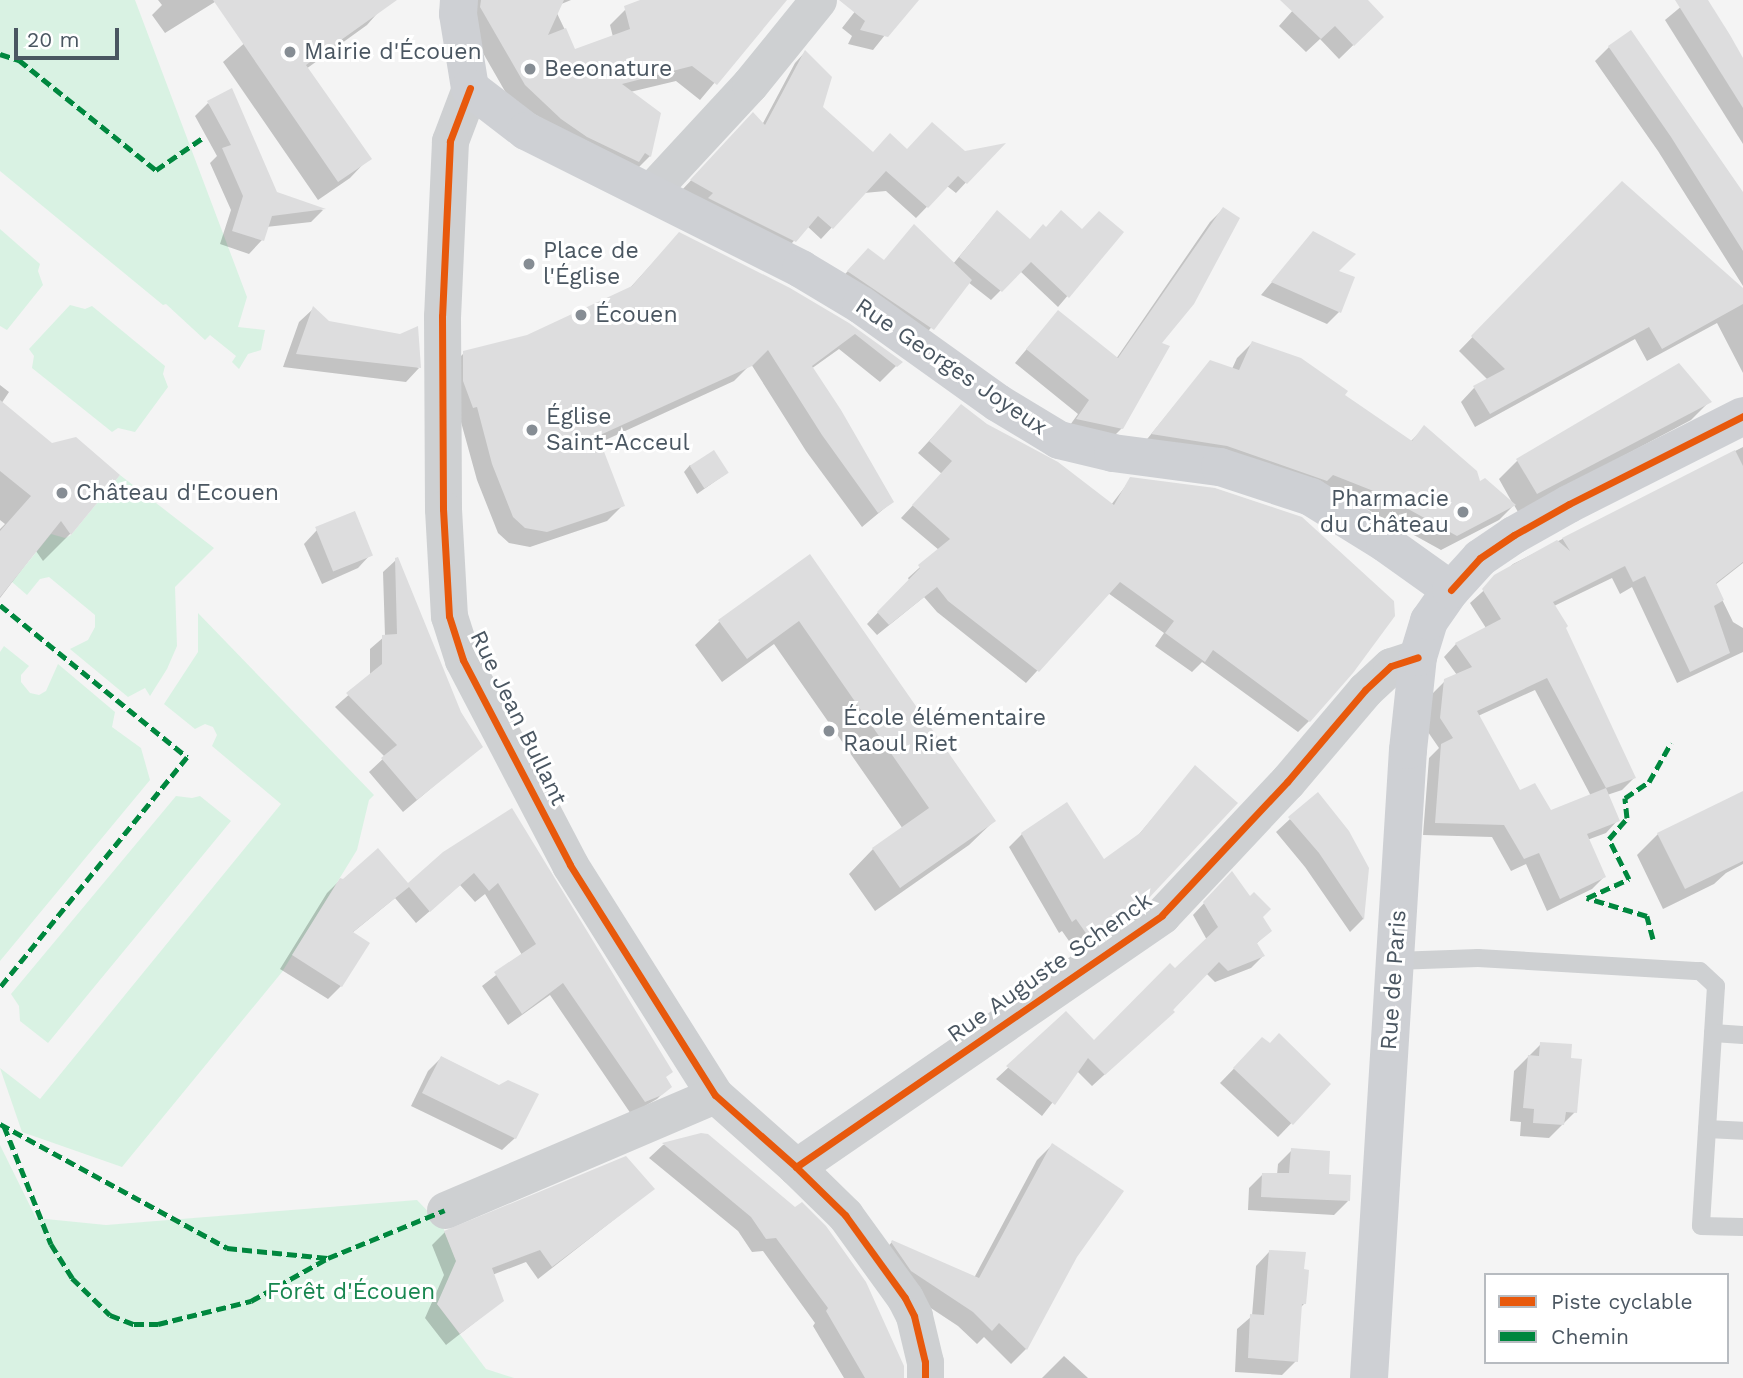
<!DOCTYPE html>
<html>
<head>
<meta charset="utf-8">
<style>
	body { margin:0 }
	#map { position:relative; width:1743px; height:1378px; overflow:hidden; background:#f4f4f4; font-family:"Work Sans",sans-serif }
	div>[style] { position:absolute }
	.green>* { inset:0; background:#d9f2e3 }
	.shadow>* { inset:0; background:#0003 }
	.building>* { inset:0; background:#ddddde; transform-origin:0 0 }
	.service>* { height:18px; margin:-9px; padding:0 9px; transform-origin:9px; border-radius:9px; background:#ced0d2 }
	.minor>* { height:37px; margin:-18.5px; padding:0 18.5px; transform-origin:18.5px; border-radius:18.5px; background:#ced0d2 }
	.secondary>* { height:38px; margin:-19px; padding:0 19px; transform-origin:19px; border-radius:19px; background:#ced0d4 }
	.quiet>* { height:5px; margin-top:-2.5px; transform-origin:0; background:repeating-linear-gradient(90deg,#00873e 0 10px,transparent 0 15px) }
	.cycleway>* { height:7px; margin:-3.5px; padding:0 3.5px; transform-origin:3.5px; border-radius:3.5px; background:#e8590c }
	.dots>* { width:19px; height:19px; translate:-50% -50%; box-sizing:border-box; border:4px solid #fff; border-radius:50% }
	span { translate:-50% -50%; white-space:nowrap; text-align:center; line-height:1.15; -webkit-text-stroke:6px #fff; paint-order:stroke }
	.poi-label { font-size:23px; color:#4a5661 }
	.left { translate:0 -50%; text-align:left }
	.right { translate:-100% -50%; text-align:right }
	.street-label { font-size:23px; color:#4a5661 }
	.park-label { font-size:23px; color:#17864f }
	.legend { position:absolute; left:1484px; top:1273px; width:245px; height:91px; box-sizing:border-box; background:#fff; border:2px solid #b7bbc0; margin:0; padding:9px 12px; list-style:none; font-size:21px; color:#4a5661 }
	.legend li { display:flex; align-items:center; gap:14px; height:35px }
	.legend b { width:35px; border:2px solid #b7bbc0 }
	.scale { position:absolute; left:14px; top:28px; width:105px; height:32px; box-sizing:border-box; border:4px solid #4a5661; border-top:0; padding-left:9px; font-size:21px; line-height:24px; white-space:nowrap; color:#4a5661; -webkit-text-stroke:5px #fff; paint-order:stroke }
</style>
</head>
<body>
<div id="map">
	<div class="green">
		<i style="clip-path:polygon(0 0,135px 0,247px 297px,238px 327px,265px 330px,261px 350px,248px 354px,239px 369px,232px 362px,236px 356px,210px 335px,205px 340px,166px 304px,163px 305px,0 171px)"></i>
		<i style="clip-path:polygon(0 229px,40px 264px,38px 271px,43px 285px,7px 330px,0 326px)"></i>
		<i style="clip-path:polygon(70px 305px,85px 309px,92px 306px,165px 366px,163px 374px,168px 387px,135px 432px,118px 428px,112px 432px,32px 368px,34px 356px,29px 349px)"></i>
		<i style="clip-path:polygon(120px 475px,214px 548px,175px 587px,177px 646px,167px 669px,150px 696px,145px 688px,128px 697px,70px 649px,88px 640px,95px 627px,95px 615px,49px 577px,40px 579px,27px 595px,12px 582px,51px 534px,65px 538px,71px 535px)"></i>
		<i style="clip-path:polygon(198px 613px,374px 795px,369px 800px,357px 850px,282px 972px,122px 1167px,22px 1132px,0 1068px,40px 1099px,281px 804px,212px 746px,217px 735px,213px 727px,205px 724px,195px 729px,164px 704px,198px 652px)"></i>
		<i style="clip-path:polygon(4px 646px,29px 666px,21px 675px,21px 682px,30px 693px,39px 695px,46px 691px,58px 664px,115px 712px,112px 727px,141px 748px,150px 780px,0 961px,0 652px)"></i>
		<i style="clip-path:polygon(176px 796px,192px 798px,200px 796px,231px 821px,48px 1043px,20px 1021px,19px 1006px,11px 994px)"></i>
		<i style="clip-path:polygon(0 1145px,36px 1218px,106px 1225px,417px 1200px,443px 1227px,457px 1263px,437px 1304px,486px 1369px,514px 1378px,0 1378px)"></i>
	</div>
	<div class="shadow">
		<i style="clip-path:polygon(158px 0,218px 0,165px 33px,152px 15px,162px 5px)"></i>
		<i style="clip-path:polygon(272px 0,389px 0,367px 25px,306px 69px,369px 158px,350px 178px,318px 200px,223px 62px,281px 11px)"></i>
		<i style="clip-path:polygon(469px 0,571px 0,554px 7px,575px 51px,613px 37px,610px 25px,626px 9px,645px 0,784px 0,700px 100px,676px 81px,630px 92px,659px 114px,650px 156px,634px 172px,510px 100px,471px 32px)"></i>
		<i style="clip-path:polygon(864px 0,913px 0,873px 50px,848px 44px,852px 36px,842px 28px)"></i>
		<i style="clip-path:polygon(1302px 0,1365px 0,1382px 17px,1339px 59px,1320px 39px,1306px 52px,1279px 26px)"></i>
		<i style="clip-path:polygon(1689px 0,1706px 0,1743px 65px,1743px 144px,1665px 20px)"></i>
		<i style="clip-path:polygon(1609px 47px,1743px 195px,1743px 286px,1658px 151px,1595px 61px)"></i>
		<i style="clip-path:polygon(805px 52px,821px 108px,872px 154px,964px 152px,1001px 145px,956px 193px,947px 186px,916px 218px,886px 191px,864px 193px,821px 239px,807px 226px,784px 252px,681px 191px,743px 125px,762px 125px,795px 63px)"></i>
		<i style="clip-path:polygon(208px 103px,276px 193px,323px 210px,311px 222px,266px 227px,262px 240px,249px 254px,220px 244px,231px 210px,210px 163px,217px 156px,195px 116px)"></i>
		<i style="clip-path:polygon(1622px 183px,1743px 290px,1743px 373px,1717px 323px,1647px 361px,1635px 339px,1475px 427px,1461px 402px,1474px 388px,1488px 380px,1459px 351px)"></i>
		<i style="clip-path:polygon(1223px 209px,1122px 428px,1109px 441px,1065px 432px,1078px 414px,1015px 363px,1058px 312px,1116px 359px,1210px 222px)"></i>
		<i style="clip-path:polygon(988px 222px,1029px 241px,1046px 229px,1122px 232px,1058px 307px,1020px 271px,991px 300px,968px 282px,921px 340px,837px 283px,857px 261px,953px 264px)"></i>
		<i style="clip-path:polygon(679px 234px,790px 290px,900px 362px,880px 382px,839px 349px,811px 369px,892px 502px,862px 527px,806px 451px,751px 364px,734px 381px,599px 443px,623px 505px,607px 521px,530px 547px,509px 543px,498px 533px,477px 480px,461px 422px,458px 423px,448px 369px,464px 353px,528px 336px,629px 289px)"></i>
		<i style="clip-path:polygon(1313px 234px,1336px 272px,1339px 312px,1327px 324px,1261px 295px)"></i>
		<i style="clip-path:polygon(313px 309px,328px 323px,419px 368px,406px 382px,283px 367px,299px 322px)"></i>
		<i style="clip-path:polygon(1252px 343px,1343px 396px,1410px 442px,1424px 428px,1479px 483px,1513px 504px,1499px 479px,1517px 461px,1709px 402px,1691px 420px,1518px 512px,1514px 505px,1499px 520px,1441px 550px,1365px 508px,1139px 449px,1210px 362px,1232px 369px,1237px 358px)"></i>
		<i style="clip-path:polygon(0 385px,9px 392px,1px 404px,51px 445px,118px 475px,70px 534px,43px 561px,36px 551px,0 598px,0 529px,5px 524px,0 520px)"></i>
		<i style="clip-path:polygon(950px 418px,986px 426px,1111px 505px,1131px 479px,1309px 721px,1298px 732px,1202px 662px,1192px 672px,1155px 646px,1164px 633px,1108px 593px,1026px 683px,937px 612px,924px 597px,877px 635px,867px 624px,909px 580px,908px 578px,939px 550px,901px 518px,942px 474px,918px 453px)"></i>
		<i style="clip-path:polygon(evenodd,1743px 447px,1743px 563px,1715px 585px,1733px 622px,1743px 628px,1743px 652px,1677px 683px,1632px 587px,1620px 594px,1612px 578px,1554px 606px,1634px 778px,1622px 790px,1607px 795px,1618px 820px,1606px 833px,1587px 840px,1604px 877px,1592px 889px,1547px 911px,1526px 864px,1511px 871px,1492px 837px,1423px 835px,1429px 758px,1439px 748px,1428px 732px,1432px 694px,1445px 681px,1457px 675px,1444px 657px,1456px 644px,1486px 628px,1470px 603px,1513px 564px,1743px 447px,1535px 690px,1591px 796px,1550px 812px,1520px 792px,1478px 716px,1535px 690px)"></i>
		<i style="clip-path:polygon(690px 465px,727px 473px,697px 494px,684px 472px)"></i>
		<i style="clip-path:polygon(317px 530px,371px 554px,358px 568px,322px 584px,304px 544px)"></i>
		<i style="clip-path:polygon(809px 556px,994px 821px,969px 845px,875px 911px,849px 874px,873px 849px,903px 829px,774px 644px,722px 682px,695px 645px,720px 621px)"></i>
		<i style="clip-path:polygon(396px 560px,459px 713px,480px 747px,403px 812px,369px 772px,385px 757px,335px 707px,370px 676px,370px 649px,385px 636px,383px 572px)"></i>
		<i style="clip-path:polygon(1195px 768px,1147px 898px,1133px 912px,1076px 951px,1062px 931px,1059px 933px,1009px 847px,1022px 834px,1104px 861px,1135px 839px)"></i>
		<i style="clip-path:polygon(1743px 793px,1743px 864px,1726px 873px,1714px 884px,1663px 909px,1637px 855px,1658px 834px)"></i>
		<i style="clip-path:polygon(512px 811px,670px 1086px,657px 1099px,631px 1114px,550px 995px,508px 1025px,482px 986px,522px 955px,485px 894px,475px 902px,460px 885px,416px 923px,395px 898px,352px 933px,341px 986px,328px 999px,280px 969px,327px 893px,340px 880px,408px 885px)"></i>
		<i style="clip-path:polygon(1290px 819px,1367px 868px,1363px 919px,1350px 932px,1305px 867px,1276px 832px)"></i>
		<i style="clip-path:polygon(1221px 885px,1261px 916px,1270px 930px,1256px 944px,1263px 956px,1251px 968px,1215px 982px,1206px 973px,1160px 1024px,1092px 1086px,1077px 1071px,1042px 1116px,996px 1079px,1066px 1014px,1094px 1042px,1207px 940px,1193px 915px)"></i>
		<i style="clip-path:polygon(1541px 1044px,1569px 1060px,1575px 1112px,1549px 1138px,1520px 1136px,1521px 1122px,1510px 1121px,1514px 1071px)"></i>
		<i style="clip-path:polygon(1249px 1053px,1329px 1084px,1278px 1137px,1220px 1083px)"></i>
		<i style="clip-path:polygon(441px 1058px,515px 1138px,502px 1150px,411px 1106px,428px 1071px)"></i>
		<i style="clip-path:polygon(708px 1136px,904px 1378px,844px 1378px,813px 1326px,815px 1323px,763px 1251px,752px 1252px,738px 1231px,649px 1158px,663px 1145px)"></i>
		<i style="clip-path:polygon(1052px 1145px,1075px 1256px,1026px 1349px,1011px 1364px,984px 1337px,977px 1344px,958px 1326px,896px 1285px,878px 1257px,892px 1242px,974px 1278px,1037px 1160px)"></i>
		<i style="clip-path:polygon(1292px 1150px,1327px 1176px,1348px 1201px,1334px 1215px,1248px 1210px,1249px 1188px,1263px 1174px,1277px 1175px,1278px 1164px)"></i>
		<i style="clip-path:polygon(653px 1189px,538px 1279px,526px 1262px,492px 1275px,502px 1301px,446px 1345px,425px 1318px,444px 1275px,432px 1245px,445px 1232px)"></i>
		<i style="clip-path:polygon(1269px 1252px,1302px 1271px,1304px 1304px,1300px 1308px,1296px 1361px,1282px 1375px,1235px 1372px,1237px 1329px,1252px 1316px,1256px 1266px)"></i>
		<i style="clip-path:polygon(1064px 1356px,1088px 1378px,1042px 1378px)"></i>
	</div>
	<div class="building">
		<i style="clip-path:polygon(213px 0,397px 0,306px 65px,372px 159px,338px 182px)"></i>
		<i style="clip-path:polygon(481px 0,564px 0,548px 35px,566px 28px,575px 49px,630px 29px,624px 6px,640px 0,787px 0,717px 85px,692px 66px,622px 84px,661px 113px,651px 157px,645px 153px,639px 162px,587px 137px,561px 119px,525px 85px,480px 7px)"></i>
		<i style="clip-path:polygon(839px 0,919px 0,888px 37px,860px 30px,865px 21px)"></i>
		<i style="clip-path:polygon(1280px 0,1368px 0,1384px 17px,1354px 46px,1335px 26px,1321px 39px)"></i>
		<i style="clip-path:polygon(1675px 0,1708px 0,1730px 35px,1743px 58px,1743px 108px)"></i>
		<i style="clip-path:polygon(1631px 30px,1743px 192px,1743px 251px,1671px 137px,1608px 46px)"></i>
		<i style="clip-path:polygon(805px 50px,832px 77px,823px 107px,873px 152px,890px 133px,907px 149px,932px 122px,965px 151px,1006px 143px,967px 184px,958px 176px,928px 208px,886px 171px,833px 229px,818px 216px,796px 242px,708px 198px,713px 193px,690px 180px,753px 112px,765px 125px)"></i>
		<i style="clip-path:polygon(232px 88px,277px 192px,326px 209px,272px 216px,264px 241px,232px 231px,243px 196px,222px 148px,231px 145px,207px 101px)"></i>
		<i style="clip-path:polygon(1622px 181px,1743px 288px,1743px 304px,1662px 349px,1649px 327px,1490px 414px,1473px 386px,1505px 369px,1471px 336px)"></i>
		<i style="clip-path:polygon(1223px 207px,1240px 218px,1194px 304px,1162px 343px,1170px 346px,1123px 429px,1076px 419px,1089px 400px,1026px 349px,1058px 310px,1118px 358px)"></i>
		<i style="clip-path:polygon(997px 210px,1030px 239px,1043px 224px,1046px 227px,1061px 210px,1082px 229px,1099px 211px,1124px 232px,1069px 298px,1031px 262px,1002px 292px,959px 257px)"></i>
		<i style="clip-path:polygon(914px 224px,972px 280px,934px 330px,847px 271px,868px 248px,884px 260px)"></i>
		<i style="clip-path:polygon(1313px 231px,1356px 254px,1339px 271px,1355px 277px,1341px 313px,1271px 282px)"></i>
		<i style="clip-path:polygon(679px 232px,790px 288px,849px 323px,903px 362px,897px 367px,855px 334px,812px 366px,841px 410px,894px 502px,878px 513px,822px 435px,768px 350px,752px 366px,598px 436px,625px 506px,547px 532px,525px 528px,513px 517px,492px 464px,477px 407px,473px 408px,463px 381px,463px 351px,527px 335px,632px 286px)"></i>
		<i style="clip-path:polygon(313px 306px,329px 321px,400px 334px,418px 326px,421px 368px,296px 354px)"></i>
		<i style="clip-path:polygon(1252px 341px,1301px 358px,1348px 391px,1345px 395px,1412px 441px,1424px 425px,1477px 471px,1480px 481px,1485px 478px,1516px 505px,1457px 536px,1381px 494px,1333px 475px,1327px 481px,1227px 446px,1151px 434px,1210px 360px,1239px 370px)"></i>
		<i style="clip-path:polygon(1679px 363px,1712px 402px,1537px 494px,1516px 459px)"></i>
		<i style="clip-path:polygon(0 400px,52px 443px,76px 437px,120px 475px,71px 535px,61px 521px,0 597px,0 531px,31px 496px,0 471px)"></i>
		<i style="clip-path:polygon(961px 404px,987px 424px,1058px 462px,1114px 505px,1130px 477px,1215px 488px,1302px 517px,1394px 601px,1395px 616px,1353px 673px,1310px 722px,1213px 650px,1205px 662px,1165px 633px,1174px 621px,1120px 582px,1039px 672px,948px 601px,937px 587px,889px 625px,877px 612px,920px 568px,918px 565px,950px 539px,912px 505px,952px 461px,929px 441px)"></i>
		<i style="left:714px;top:450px;width:27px;height:29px;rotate:57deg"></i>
		<i style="clip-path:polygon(evenodd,1735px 450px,1743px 466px,1743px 562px,1716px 583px,1724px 600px,1714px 606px,1730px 653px,1690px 672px,1645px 576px,1633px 582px,1625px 566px,1553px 602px,1568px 626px,1566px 628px,1636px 778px,1606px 788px,1620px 821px,1587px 834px,1606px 877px,1560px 899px,1539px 853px,1524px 859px,1504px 825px,1435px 823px,1441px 744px,1453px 738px,1440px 718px,1444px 679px,1472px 667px,1455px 643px,1501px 619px,1482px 589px,1494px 575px,1557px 540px,1570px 551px,1562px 538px,1735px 450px,1547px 678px,1606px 788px,1551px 810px,1535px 783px,1520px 790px,1477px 711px,1547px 678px)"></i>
		<i style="left:355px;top:511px;width:48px;height:43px;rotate:68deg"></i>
		<i style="clip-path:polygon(810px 554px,996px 821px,900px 888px,872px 848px,929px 808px,799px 621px,747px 659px,718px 620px)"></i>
		<i style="clip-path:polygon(398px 557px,461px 712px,483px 747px,417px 800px,381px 758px,397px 745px,346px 693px,382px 664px,382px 635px,397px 634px,395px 558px)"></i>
		<i style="clip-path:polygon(1195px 765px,1238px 803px,1148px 899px,1090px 939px,1076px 919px,1072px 922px,1021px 833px,1067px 802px,1104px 859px,1140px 833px)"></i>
		<i style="clip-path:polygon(1743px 791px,1743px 861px,1685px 889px,1657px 833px)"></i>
		<i style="clip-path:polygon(1318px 792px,1349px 831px,1369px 868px,1364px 920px,1319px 853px,1288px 817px)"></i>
		<i style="clip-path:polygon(512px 808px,673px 1072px,666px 1077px,672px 1087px,662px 1095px,645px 1102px,563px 983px,522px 1014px,494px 972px,536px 944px,498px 883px,489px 891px,474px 873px,430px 912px,409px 887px,353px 932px,370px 943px,342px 987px,292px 955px,340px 878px,343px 879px,378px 848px,408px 883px,443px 852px)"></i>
		<i style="clip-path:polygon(1232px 871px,1250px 896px,1254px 892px,1271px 909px,1263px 917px,1272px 931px,1257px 943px,1265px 956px,1228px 971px,1219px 962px,1173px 1010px,1175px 1012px,1105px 1075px,1088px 1058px,1055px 1105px,1006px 1066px,1066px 1011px,1094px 1040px,1170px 963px,1175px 968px,1218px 927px,1203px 902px)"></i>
		<i style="clip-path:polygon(1279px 1033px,1331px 1084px,1293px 1125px,1233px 1068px,1262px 1037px,1270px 1043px)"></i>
		<i style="clip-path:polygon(1540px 1042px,1572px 1044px,1571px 1058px,1582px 1059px,1577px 1113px,1566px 1112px,1564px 1125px,1533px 1123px,1534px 1109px,1523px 1108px,1528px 1055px,1539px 1056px)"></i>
		<i style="clip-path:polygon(441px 1056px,499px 1085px,508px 1080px,539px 1094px,516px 1139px,422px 1093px)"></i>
		<i style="clip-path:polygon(701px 1133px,708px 1134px,795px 1207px,802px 1202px,826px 1226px,866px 1282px,904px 1366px,904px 1378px,865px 1378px,826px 1311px,828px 1308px,776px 1238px,766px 1239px,751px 1217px,662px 1143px)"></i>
		<i style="clip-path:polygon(1052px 1143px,1124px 1191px,1077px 1257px,1027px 1350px,999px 1323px,992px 1331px,973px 1312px,911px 1271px,891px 1242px,892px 1240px,979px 1278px)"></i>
		<i style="clip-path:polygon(1291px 1148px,1330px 1151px,1329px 1174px,1351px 1175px,1350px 1201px,1261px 1197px,1262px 1173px,1289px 1173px)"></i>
		<i style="clip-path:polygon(626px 1156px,655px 1189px,552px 1267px,540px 1250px,492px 1268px,504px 1301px,460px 1334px,437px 1304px,456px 1261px,444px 1231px)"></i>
		<i style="clip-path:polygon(1269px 1250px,1306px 1252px,1304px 1269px,1309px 1270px,1308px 1283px,1306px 1304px,1302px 1304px,1298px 1362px,1248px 1358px,1250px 1314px,1264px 1315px)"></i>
	</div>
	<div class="service">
		<i style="left:1395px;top:961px;width:83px;rotate:-2.1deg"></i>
		<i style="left:1478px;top:958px;width:222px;rotate:3.4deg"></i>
		<i style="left:1700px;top:971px;width:22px;rotate:43deg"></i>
		<i style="left:1716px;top:986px;width:240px;rotate:93.6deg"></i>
		<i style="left:1701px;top:1226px;width:42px;rotate:1.4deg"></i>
		<i style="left:1713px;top:1033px;width:30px;rotate:4deg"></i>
		<i style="left:1707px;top:1129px;width:36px;rotate:3deg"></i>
	</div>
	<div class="minor">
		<i style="left:470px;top:88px;width:57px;rotate:110.7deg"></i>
		<i style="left:450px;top:141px;width:175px;rotate:92.6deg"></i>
		<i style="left:442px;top:316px;width:193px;rotate:89.7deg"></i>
		<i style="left:443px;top:509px;width:107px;rotate:86.8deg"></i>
		<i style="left:449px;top:616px;width:46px;rotate:72.3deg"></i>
		<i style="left:463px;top:660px;width:231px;rotate:62.4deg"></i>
		<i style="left:570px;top:865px;width:272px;rotate:57.8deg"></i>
		<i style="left:715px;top:1095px;width:108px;rotate:41.6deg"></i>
		<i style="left:796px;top:1167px;width:69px;rotate:44.4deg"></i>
		<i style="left:845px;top:1215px;width:102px;rotate:54.1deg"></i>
		<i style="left:905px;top:1298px;width:20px;rotate:63deg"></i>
		<i style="left:914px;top:1316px;width:47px;rotate:76.6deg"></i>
		<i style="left:925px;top:1362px;width:16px;rotate:90deg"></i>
		<i style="left:650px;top:192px;width:147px;rotate:-47.2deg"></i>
		<i style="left:750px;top:84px;width:108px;rotate:-51deg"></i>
		<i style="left:796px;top:1167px;width:444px;rotate:-34.5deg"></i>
		<i style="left:1162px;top:915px;width:183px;rotate:-46.8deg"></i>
		<i style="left:1287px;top:782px;width:121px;rotate:-49.7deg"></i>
		<i style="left:1365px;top:690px;width:35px;rotate:-43deg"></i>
		<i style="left:1391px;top:666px;width:28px;rotate:-18deg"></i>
		<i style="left:445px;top:1210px;width:293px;rotate:-23.1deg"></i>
	</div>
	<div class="secondary">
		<i style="left:459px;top:0;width:14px;rotate:94deg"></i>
		<i style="left:458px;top:14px;width:75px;rotate:80.8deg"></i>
		<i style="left:470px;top:88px;width:71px;rotate:37.5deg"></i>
		<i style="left:526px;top:131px;width:308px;rotate:26.6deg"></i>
		<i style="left:801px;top:269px;width:70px;rotate:31deg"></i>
		<i style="left:861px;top:305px;width:168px;rotate:35.6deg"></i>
		<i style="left:998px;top:403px;width:71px;rotate:31.2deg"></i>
		<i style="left:1059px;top:440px;width:56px;rotate:13.5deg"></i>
		<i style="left:1113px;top:453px;width:108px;rotate:7.5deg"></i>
		<i style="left:1220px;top:467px;width:96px;rotate:18.2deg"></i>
		<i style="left:1311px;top:497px;width:87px;rotate:31.9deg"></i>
		<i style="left:1385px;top:543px;width:81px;rotate:35.5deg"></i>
		<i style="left:1369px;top:1378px;width:629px;rotate:-86.45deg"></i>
		<i style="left:1408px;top:750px;width:94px;rotate:-83.9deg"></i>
		<i style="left:1418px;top:657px;width:38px;rotate:-73deg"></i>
		<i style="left:1429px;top:621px;width:38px;rotate:-55deg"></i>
		<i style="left:1451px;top:590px;width:43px;rotate:-47.8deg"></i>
		<i style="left:1480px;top:558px;width:41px;rotate:-34.1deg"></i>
		<i style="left:1514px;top:535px;width:63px;rotate:-29.4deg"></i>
		<i style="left:1569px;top:504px;width:195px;rotate:-26.8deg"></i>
	</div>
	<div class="quiet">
		<i style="left:0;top:54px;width:20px;rotate:18deg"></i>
		<i style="left:19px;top:60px;width:176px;rotate:38.8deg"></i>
		<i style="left:156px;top:170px;width:58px;rotate:-34.5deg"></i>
		<i style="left:0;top:605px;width:241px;rotate:39.1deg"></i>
		<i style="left:187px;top:757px;width:296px;rotate:129.1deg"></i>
		<i style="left:1653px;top:939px;width:24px;rotate:-105deg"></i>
		<i style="left:1647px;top:916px;width:63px;rotate:-163.3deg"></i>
		<i style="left:1587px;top:898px;width:46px;rotate:-24.3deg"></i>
		<i style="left:1629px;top:879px;width:45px;rotate:-116.6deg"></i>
		<i style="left:1609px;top:839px;width:28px;rotate:-49deg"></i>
		<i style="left:1627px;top:818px;width:20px;rotate:-96deg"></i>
		<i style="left:1625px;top:798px;width:29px;rotate:-34deg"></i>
		<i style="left:1649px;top:782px;width:45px;rotate:-60.6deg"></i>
		<i style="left:0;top:1124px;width:259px;rotate:28.6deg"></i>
		<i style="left:227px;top:1248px;width:101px;rotate:5.7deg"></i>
		<i style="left:328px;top:1258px;width:126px;rotate:-22.3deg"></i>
		<i style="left:4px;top:1126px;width:127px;rotate:68.3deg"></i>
		<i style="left:51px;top:1244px;width:40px;rotate:58deg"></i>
		<i style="left:72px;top:1278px;width:53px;rotate:44.2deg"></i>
		<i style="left:110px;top:1315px;width:26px;rotate:21deg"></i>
		<i style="left:134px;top:1324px;width:24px"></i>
		<i style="left:158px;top:1324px;width:96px;rotate:-13.9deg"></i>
		<i style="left:251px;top:1301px;width:88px;rotate:-29.2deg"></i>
	</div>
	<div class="cycleway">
		<i style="left:470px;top:88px;width:57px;rotate:110.7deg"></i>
		<i style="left:450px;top:141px;width:175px;rotate:92.6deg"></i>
		<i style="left:442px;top:316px;width:193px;rotate:89.7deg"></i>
		<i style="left:443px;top:509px;width:107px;rotate:86.8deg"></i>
		<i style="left:449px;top:616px;width:46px;rotate:72.3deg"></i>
		<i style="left:463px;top:660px;width:231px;rotate:62.4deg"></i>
		<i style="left:570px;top:865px;width:272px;rotate:57.8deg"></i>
		<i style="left:715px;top:1095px;width:108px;rotate:41.6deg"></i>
		<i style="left:796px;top:1167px;width:69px;rotate:44.4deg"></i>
		<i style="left:845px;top:1215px;width:102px;rotate:54.1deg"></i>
		<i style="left:905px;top:1298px;width:20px;rotate:63deg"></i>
		<i style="left:914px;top:1316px;width:47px;rotate:76.6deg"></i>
		<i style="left:925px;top:1362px;width:16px;rotate:90deg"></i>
		<i style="left:1451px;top:590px;width:43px;rotate:-47.8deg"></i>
		<i style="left:1480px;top:558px;width:41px;rotate:-34.1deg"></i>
		<i style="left:1514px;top:535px;width:63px;rotate:-29.4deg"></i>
		<i style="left:1569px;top:504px;width:195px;rotate:-26.8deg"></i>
		<i style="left:796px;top:1167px;width:444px;rotate:-34.5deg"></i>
		<i style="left:1162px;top:915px;width:183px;rotate:-46.8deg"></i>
		<i style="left:1287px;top:782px;width:121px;rotate:-49.7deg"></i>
		<i style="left:1365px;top:690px;width:35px;rotate:-43deg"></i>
		<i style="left:1391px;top:666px;width:28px;rotate:-18deg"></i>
	</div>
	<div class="dots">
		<i style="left:290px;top:52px;background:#868d94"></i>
		<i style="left:530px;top:69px;background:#868d94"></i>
		<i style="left:529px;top:264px;background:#868d94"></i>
		<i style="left:581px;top:315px;background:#868d94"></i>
		<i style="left:532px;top:430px;background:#868d94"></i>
		<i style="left:62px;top:493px;background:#868d94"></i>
		<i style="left:1463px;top:512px;background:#868d94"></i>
		<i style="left:829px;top:731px;background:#868d94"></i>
	</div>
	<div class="poi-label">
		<span class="left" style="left:304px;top:52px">Mairie d'Écouen</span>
		<span class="left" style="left:544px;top:69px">Beeonature</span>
		<span class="left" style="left:543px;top:264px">Place de<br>l'Église</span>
		<span class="left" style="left:595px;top:315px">Écouen</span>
		<span class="left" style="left:546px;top:430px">Église<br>Saint-Acceul</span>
		<span class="left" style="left:76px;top:493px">Château d'Ecouen</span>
		<span class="right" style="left:1449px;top:512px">Pharmacie<br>du Château</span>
		<span class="left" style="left:843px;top:731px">École élémentaire<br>Raoul Riet</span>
	</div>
	<div class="street-label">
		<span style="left:951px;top:367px;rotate:34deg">Rue Georges Joyeux</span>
		<span style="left:518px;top:718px;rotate:64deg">Rue Jean Bullant</span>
		<span style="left:1050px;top:968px;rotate:-35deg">Rue Auguste Schenck</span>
		<span style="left:1394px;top:980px;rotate:-86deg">Rue de Paris</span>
	</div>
	<div class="park-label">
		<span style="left:351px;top:1292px">Forêt d'Écouen</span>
	</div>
	<ul class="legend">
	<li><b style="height:9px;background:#e8590c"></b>Piste cyclable</li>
	<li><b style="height:9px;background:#00873e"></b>Chemin</li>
	</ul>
	<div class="scale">20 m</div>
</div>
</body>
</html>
